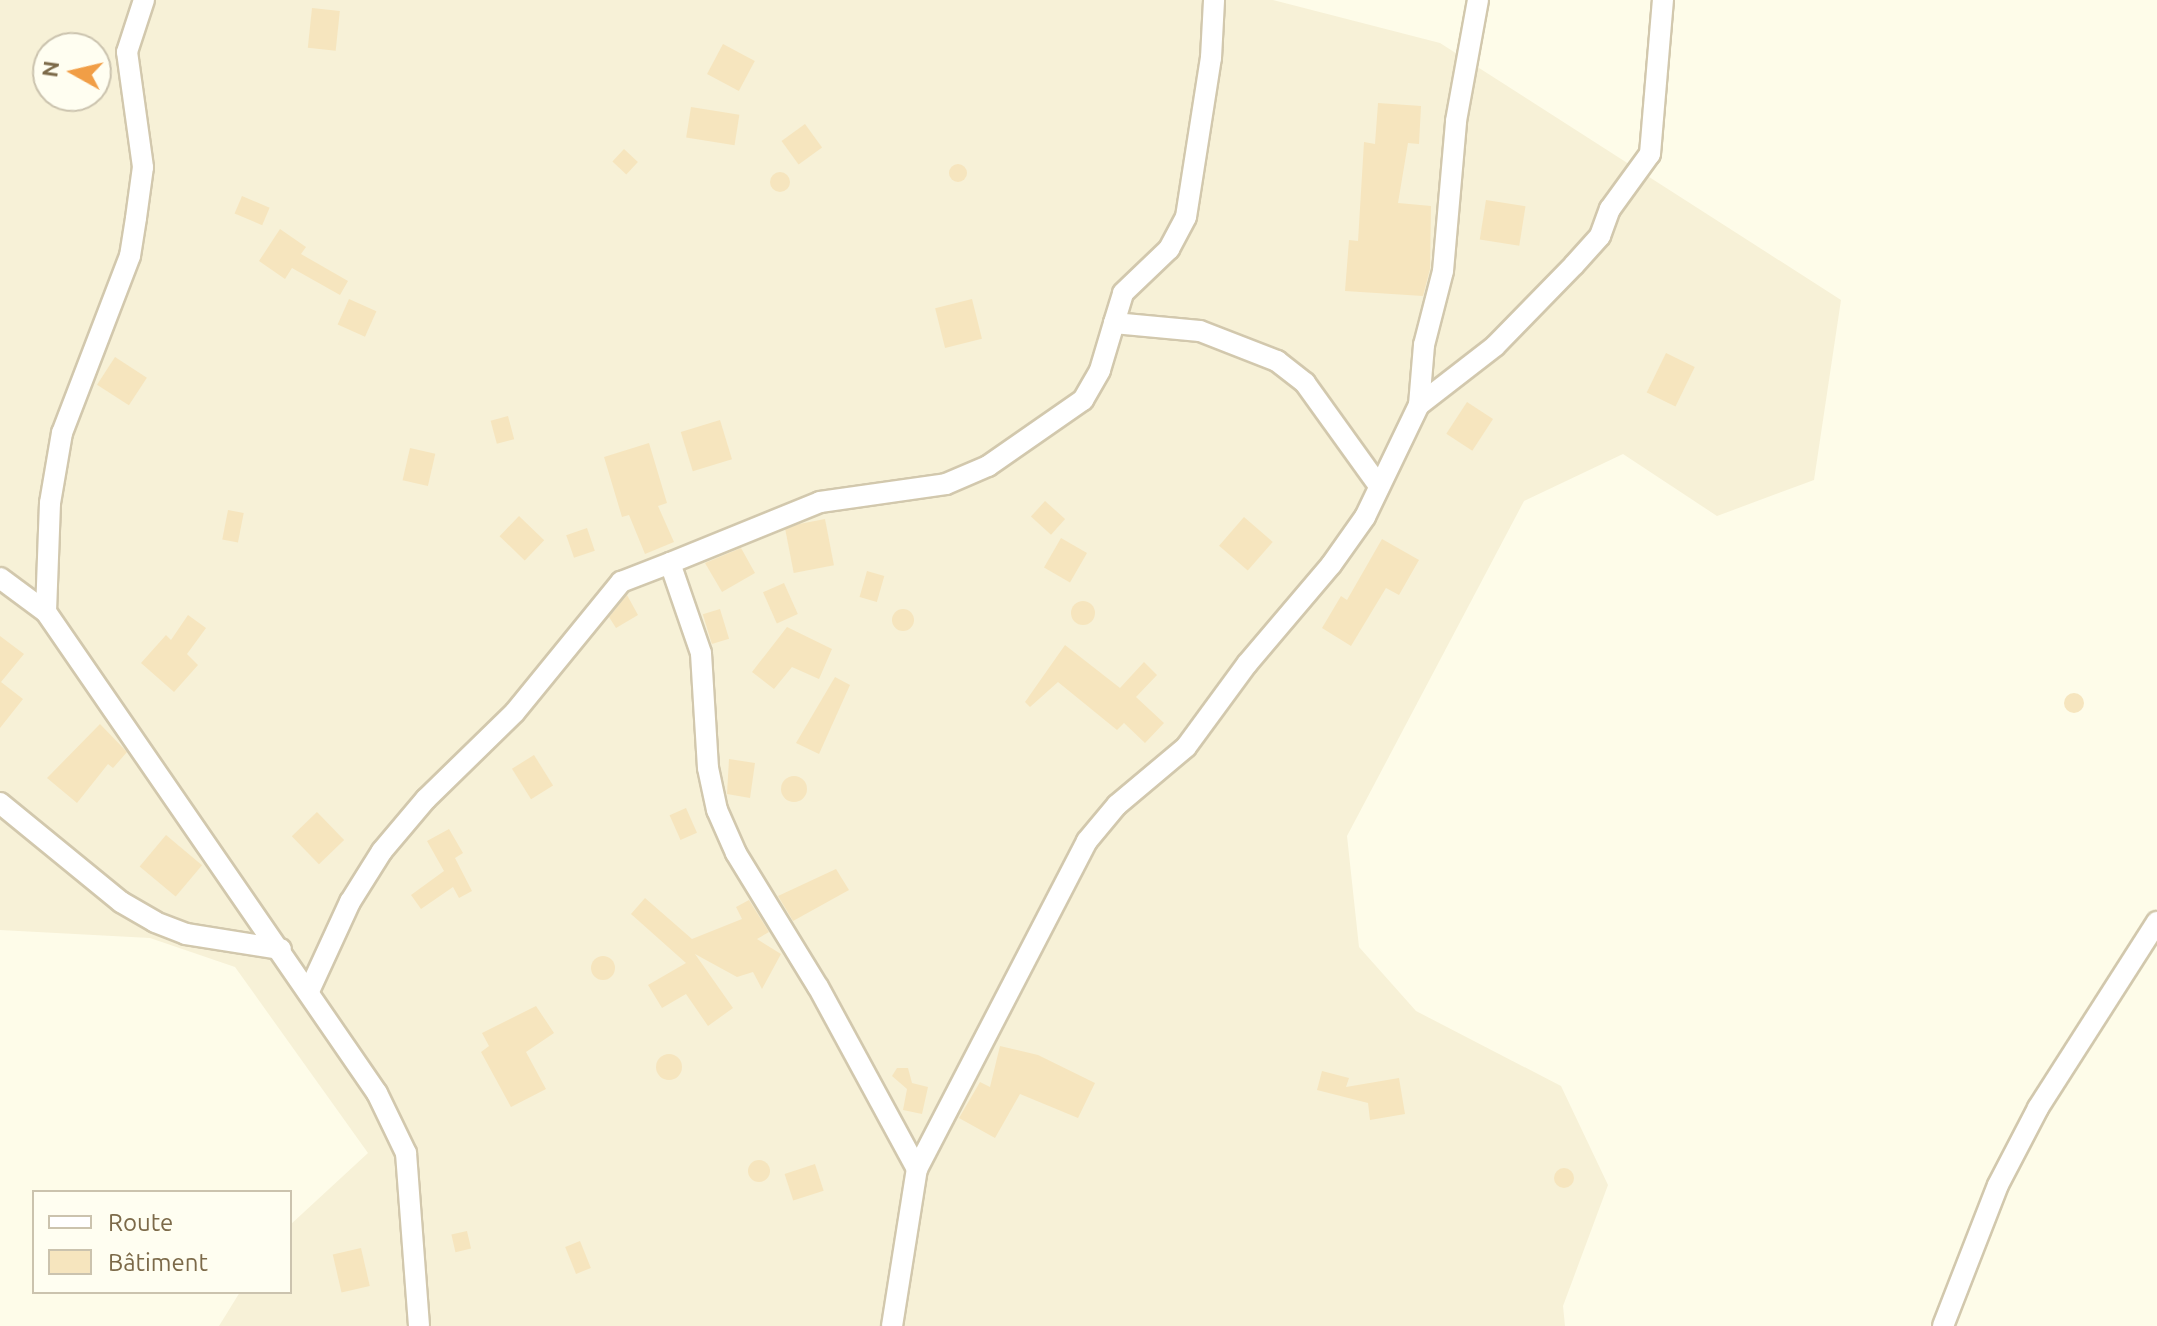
<!DOCTYPE html>
<html>
<head>
<meta charset="utf-8">
<style>
	body { margin:0 }
	#map { position:relative; width:2157px; height:1326px; overflow:hidden; background:#fefce9; font-family:Ubuntu,sans-serif }
	div>[style] { position:absolute }
	.residential>* { inset:0; background:#f7f1d7 }
	.building>* { inset:0; background:#f6e5be; transform-origin:0 0 }
	.round { border-radius:50% }
	.roads { filter:drop-shadow(2px 0 #d2c8ad) drop-shadow(-2px 0 #d2c8ad) drop-shadow(0 2px #d2c8ad) drop-shadow(0 -2px #d2c8ad) }
	.minor>* { height:20px; margin:-10px; padding:0 10px; transform-origin:10px; border-radius:10px; background:#fff }
	span { translate:-50% -50%; white-space:nowrap; text-align:center; line-height:1.15; -webkit-text-stroke:6px #fffef1; paint-order:stroke }
	.legend { position:absolute; left:32px; top:1190px; width:260px; height:104px; box-sizing:border-box; background:#fffef1; border:2px solid #cbc3ae; margin:0; padding:10px 14px; list-style:none; font-size:24px; color:#7c6a49 }
	.legend li { display:flex; align-items:center; gap:16px; height:40px }
	.legend b { width:40px; border:2px solid #cbc3ae }
	.north { position:absolute; left:32px; top:32px; width:80px; height:80px; box-sizing:border-box; background:#fffef1; border:2px solid #cbc3ae; border-radius:50%; rotate:278deg; font-size:22px; font-weight:700; line-height:32px; text-align:center; color:#7c6a49 }
	.north::after { content:''; display:block; margin:auto; width:28px; height:36px; background:#f19e46; clip-path:polygon(50% 0,100% 100%,50% 72%,0 100%) }
</style>
</head>
<body>
<div id="map">
	<div class="residential">
		<i style="clip-path:polygon(evenodd,0 0,1273px 0,1440px 43px,1841px 300px,1814px 480px,1717px 516px,1623px 454px,1524px 501px,1347px 836px,1359px 947px,1416px 1011px,1561px 1086px,1608px 1185px,1563px 1306px,1565px 1326px,219px 1326px,240px 1292px,290px 1292px,290px 1225px,368px 1153px,235px 967px,150px 938px,0 930px,0 0,48px 48px,96px 48px,96px 96px,48px 96px,48px 48px)"></i>
	</div>
	<div class="building">
		<i style="left:312px;top:8px;width:28px;height:40px;rotate:6deg"></i>
		<i style="left:723px;top:44px;width:36px;height:34px;rotate:28deg"></i>
		<i style="clip-path:polygon(1378px 103px,1421px 106px,1419px 144px,1408px 143px,1398px 203px,1431px 206px,1430px 269px,1423px 296px,1345px 291px,1349px 240px,1358px 241px,1364px 142px,1375px 144px)"></i>
		<i style="left:691px;top:107px;width:49px;height:31px;rotate:9deg"></i>
		<i style="left:805px;top:124px;width:29px;height:29px;rotate:54deg"></i>
		<i style="left:624px;top:149px;width:19px;height:17px;rotate:43deg"></i>
		<i class="round" style="left:949px;top:164px;width:18px;height:18px"></i>
		<i class="round" style="left:770px;top:172px;width:20px;height:20px"></i>
		<i style="left:242px;top:196px;width:30px;height:19px;rotate:23deg"></i>
		<i style="left:1486px;top:200px;width:40px;height:40px;rotate:9deg"></i>
		<i style="clip-path:polygon(280px 229px,306px 247px,301px 254px,348px 281px,340px 295px,292px 268px,285px 279px,259px 261px)"></i>
		<i style="left:349px;top:299px;width:30px;height:28px;rotate:24deg"></i>
		<i style="left:972px;top:299px;width:41px;height:38px;rotate:76deg"></i>
		<i style="left:1666px;top:353px;width:32px;height:44px;rotate:26deg"></i>
		<i style="left:115px;top:357px;width:38px;height:33px;rotate:33deg"></i>
		<i style="left:1467px;top:402px;width:31px;height:38px;rotate:33deg"></i>
		<i style="left:508px;top:416px;width:24px;height:18px;rotate:75deg"></i>
		<i style="left:720px;top:420px;width:41px;height:41px;rotate:73deg"></i>
		<i style="clip-path:polygon(649px 443px,667px 503px,658px 506px,674px 542px,645px 554px,629px 515px,622px 517px,604px 457px)"></i>
		<i style="left:410px;top:448px;width:26px;height:33px;rotate:13deg"></i>
		<i style="left:1045px;top:501px;width:27px;height:21px;rotate:42deg"></i>
		<i style="left:228px;top:510px;width:16px;height:30px;rotate:11deg"></i>
		<i style="left:519px;top:516px;width:35px;height:28px;rotate:44deg"></i>
		<i style="left:1244px;top:517px;width:38px;height:38px;rotate:41deg"></i>
		<i style="left:825px;top:519px;width:47px;height:41px;rotate:79deg"></i>
		<i style="left:587px;top:528px;width:24px;height:22px;rotate:71deg"></i>
		<i style="left:1061px;top:538px;width:30px;height:34px;rotate:30deg"></i>
		<i style="clip-path:polygon(1382px 539px,1419px 560px,1399px 595px,1386px 588px,1351px 646px,1322px 628px,1341px 596px,1347px 600px)"></i>
		<i style="clip-path:polygon(741px 548px,755px 573px,722px 592px,705px 563px)"></i>
		<i style="left:867px;top:571px;width:18px;height:27px;rotate:16deg"></i>
		<i style="left:784px;top:583px;width:34px;height:23px;rotate:66deg"></i>
		<i style="clip-path:polygon(627px 595px,638px 615px,616px 628px,609px 617px)"></i>
		<i class="round" style="left:1071px;top:601px;width:24px;height:24px"></i>
		<i class="round" style="left:892px;top:609px;width:22px;height:22px"></i>
		<i style="left:720px;top:609px;width:31px;height:18px;rotate:73deg"></i>
		<i style="clip-path:polygon(188px 615px,206px 628px,187px 654px,198px 665px,174px 692px,141px 663px,166px 635px,171px 640px)"></i>
		<i style="clip-path:polygon(787px 627px,832px 649px,819px 679px,792px 667px,774px 689px,752px 672px)"></i>
		<i style="clip-path:polygon(0 636px,24px 654px,1px 682px,23px 699px,0 728px)"></i>
		<i style="clip-path:polygon(1065px 645px,1120px 688px,1144px 662px,1157px 675px,1136px 697px,1164px 723px,1145px 743px,1124px 723px,1117px 730px,1058px 682px,1030px 707px,1025px 702px)"></i>
		<i style="clip-path:polygon(835px 677px,850px 685px,819px 754px,796px 743px)"></i>
		<i class="round" style="left:2064px;top:693px;width:20px;height:20px"></i>
		<i style="clip-path:polygon(100px 724px,127px 752px,113px 768px,108px 764px,77px 803px,47px 778px)"></i>
		<i style="left:534px;top:755px;width:36px;height:26px;rotate:58deg"></i>
		<i style="clip-path:polygon(729px 759px,755px 763px,750px 798px,727px 794px)"></i>
		<i class="round" style="left:781px;top:776px;width:26px;height:26px"></i>
		<i style="left:686px;top:808px;width:27px;height:18px;rotate:66deg"></i>
		<i style="left:317px;top:812px;width:39px;height:35px;rotate:46deg"></i>
		<i style="clip-path:polygon(449px 829px,463px 853px,455px 858px,472px 891px,459px 898px,453px 887px,421px 909px,411px 895px,444px 871px,427px 841px)"></i>
		<i style="left:166px;top:835px;width:47px;height:41px;rotate:40deg"></i>
		<i style="clip-path:polygon(836px 869px,849px 890px,793px 921px,778px 896px)"></i>
		<i style="clip-path:polygon(645px 898px,692px 939px,742px 919px,736px 907px,749px 900px,769px 932px,757px 939px,781px 954px,762px 989px,753px 972px,737px 977px,695px 954px,733px 1008px,708px 1026px,686px 994px,662px 1008px,648px 985px,686px 963px,631px 914px)"></i>
		<i class="round" style="left:591px;top:956px;width:24px;height:24px"></i>
		<i style="clip-path:polygon(536px 1006px,554px 1033px,526px 1052px,546px 1089px,511px 1107px,481px 1052px,489px 1046px,482px 1033px)"></i>
		<i style="clip-path:polygon(1000px 1046px,1038px 1055px,1095px 1083px,1078px 1118px,1020px 1094px,995px 1138px,959px 1118px,980px 1082px,990px 1087px)"></i>
		<i class="round" style="left:656px;top:1054px;width:26px;height:26px"></i>
		<i style="clip-path:polygon(897px 1068px,908px 1068px,912px 1083px,928px 1087px,922px 1114px,903px 1110px,907px 1089px,892px 1076px)"></i>
		<i style="clip-path:polygon(1322px 1071px,1349px 1078px,1346px 1087px,1399px 1078px,1405px 1114px,1370px 1120px,1368px 1103px,1317px 1090px)"></i>
		<i class="round" style="left:748px;top:1160px;width:22px;height:22px"></i>
		<i style="left:815px;top:1164px;width:28px;height:32px;rotate:72deg"></i>
		<i class="round" style="left:1554px;top:1168px;width:20px;height:20px"></i>
		<i style="left:467px;top:1231px;width:18px;height:16px;rotate:77deg"></i>
		<i style="left:580px;top:1241px;width:29px;height:16px;rotate:68deg"></i>
		<i style="left:361px;top:1248px;width:39px;height:29px;rotate:77deg"></i>
	</div>
	<div class="roads">
		<div class="minor">
			<i style="left:1114px;top:323px;width:31px;rotate:-73deg"></i>
			<i style="left:1123px;top:293px;width:64px;rotate:-43.7deg"></i>
			<i style="left:1169px;top:249px;width:36px;rotate:-62deg"></i>
			<i style="left:1186px;top:217px;width:161px;rotate:-81.1deg"></i>
			<i style="left:1211px;top:58px;width:58px;rotate:-87deg"></i>
			<i style="left:1419px;top:405px;width:96px;rotate:-37.8deg"></i>
			<i style="left:1495px;top:346px;width:113px;rotate:-45.7deg"></i>
			<i style="left:1574px;top:265px;width:39px;rotate:-48deg"></i>
			<i style="left:1600px;top:236px;width:29px;rotate:-70deg"></i>
			<i style="left:1610px;top:209px;width:68px;rotate:-54deg"></i>
			<i style="left:1650px;top:154px;width:155px;rotate:-85.2deg"></i>
			<i style="left:0;top:578px;width:57px;rotate:36.5deg"></i>
			<i style="left:46px;top:612px;width:584px;rotate:55.47deg"></i>
			<i style="left:377px;top:1093px;width:67px;rotate:64.2deg"></i>
			<i style="left:406px;top:1153px;width:173px;rotate:85.7deg"></i>
			<i style="left:46px;top:612px;width:109px;rotate:-87.9deg"></i>
			<i style="left:50px;top:503px;width:71px;rotate:-80.3deg"></i>
			<i style="left:62px;top:433px;width:190px;rotate:-69deg"></i>
			<i style="left:130px;top:256px;width:38px;rotate:-81deg"></i>
			<i style="left:136px;top:218px;width:51px;rotate:-82.2deg"></i>
			<i style="left:143px;top:167px;width:116px;rotate:-97.9deg"></i>
			<i style="left:127px;top:52px;width:55px;rotate:-71.9deg"></i>
			<i style="left:0;top:803px;width:156px;rotate:39.3deg"></i>
			<i style="left:121px;top:902px;width:39px;rotate:30deg"></i>
			<i style="left:155px;top:922px;width:33px;rotate:21deg"></i>
			<i style="left:186px;top:934px;width:96px;rotate:9deg"></i>
			<i style="left:309px;top:991px;width:98px;rotate:-65.3deg"></i>
			<i style="left:350px;top:902px;width:60px;rotate:-57.9deg"></i>
			<i style="left:382px;top:851px;width:68px;rotate:-49.8deg"></i>
			<i style="left:426px;top:799px;width:124px;rotate:-44.3deg"></i>
			<i style="left:515px;top:712px;width:168px;rotate:-50.8deg"></i>
			<i style="left:621px;top:582px;width:53px;rotate:-21.2deg"></i>
			<i style="left:917px;top:1169px;width:369px;rotate:-62.6deg"></i>
			<i style="left:1087px;top:841px;width:47px;rotate:-50.2deg"></i>
			<i style="left:1117px;top:805px;width:90px;rotate:-40deg"></i>
			<i style="left:1186px;top:747px;width:103px;rotate:-53.7deg"></i>
			<i style="left:1247px;top:664px;width:130px;rotate:-49.7deg"></i>
			<i style="left:1331px;top:565px;width:59px;rotate:-54.7deg"></i>
			<i style="left:1365px;top:517px;width:124px;rotate:-64.3deg"></i>
			<i style="left:1419px;top:405px;width:60px;rotate:-85.2deg"></i>
			<i style="left:1424px;top:345px;width:76px;rotate:-75.6deg"></i>
			<i style="left:1443px;top:271px;width:151px;rotate:-85deg"></i>
			<i style="left:1456px;top:121px;width:123px;rotate:-79.7deg"></i>
			<i style="left:892px;top:1326px;width:159px;rotate:-81deg"></i>
			<i style="left:917px;top:1169px;width:207px;rotate:-118.5deg"></i>
			<i style="left:818px;top:987px;width:157px;rotate:-121.5deg"></i>
			<i style="left:736px;top:853px;width:47px;rotate:-113.8deg"></i>
			<i style="left:717px;top:810px;width:43px;rotate:-102.1deg"></i>
			<i style="left:708px;top:768px;width:115px;rotate:-93.5deg"></i>
			<i style="left:701px;top:653px;width:95px;rotate:-109deg"></i>
			<i style="left:670px;top:563px;width:162px;rotate:-22.1deg"></i>
			<i style="left:820px;top:502px;width:127px;rotate:-8.1deg"></i>
			<i style="left:946px;top:484px;width:46px;rotate:-23.2deg"></i>
			<i style="left:988px;top:466px;width:116px;rotate:-34.8deg"></i>
			<i style="left:1083px;top:400px;width:34px;rotate:-60deg"></i>
			<i style="left:1100px;top:370px;width:49px;rotate:-73.4deg"></i>
			<i style="left:1114px;top:323px;width:86px;rotate:5.3deg"></i>
			<i style="left:1200px;top:331px;width:83px;rotate:21.3deg"></i>
			<i style="left:1277px;top:361px;width:36px;rotate:38deg"></i>
			<i style="left:1305px;top:383px;width:127px;rotate:54.3deg"></i>
			<i style="left:1943px;top:1326px;width:151px;rotate:-68.7deg"></i>
			<i style="left:1998px;top:1185px;width:87px;rotate:-62.5deg"></i>
			<i style="left:2038px;top:1108px;width:221px;rotate:-57.4deg"></i>
		</div>
	</div>
	<ul class="legend">
	<li><b style="height:10px;background:#fff"></b>Route</li>
	<li><b style="height:22px;background:#f6e5be"></b>Bâtiment</li>
	</ul>
	<div class="north">N</div>
</div>
</body>
</html>
